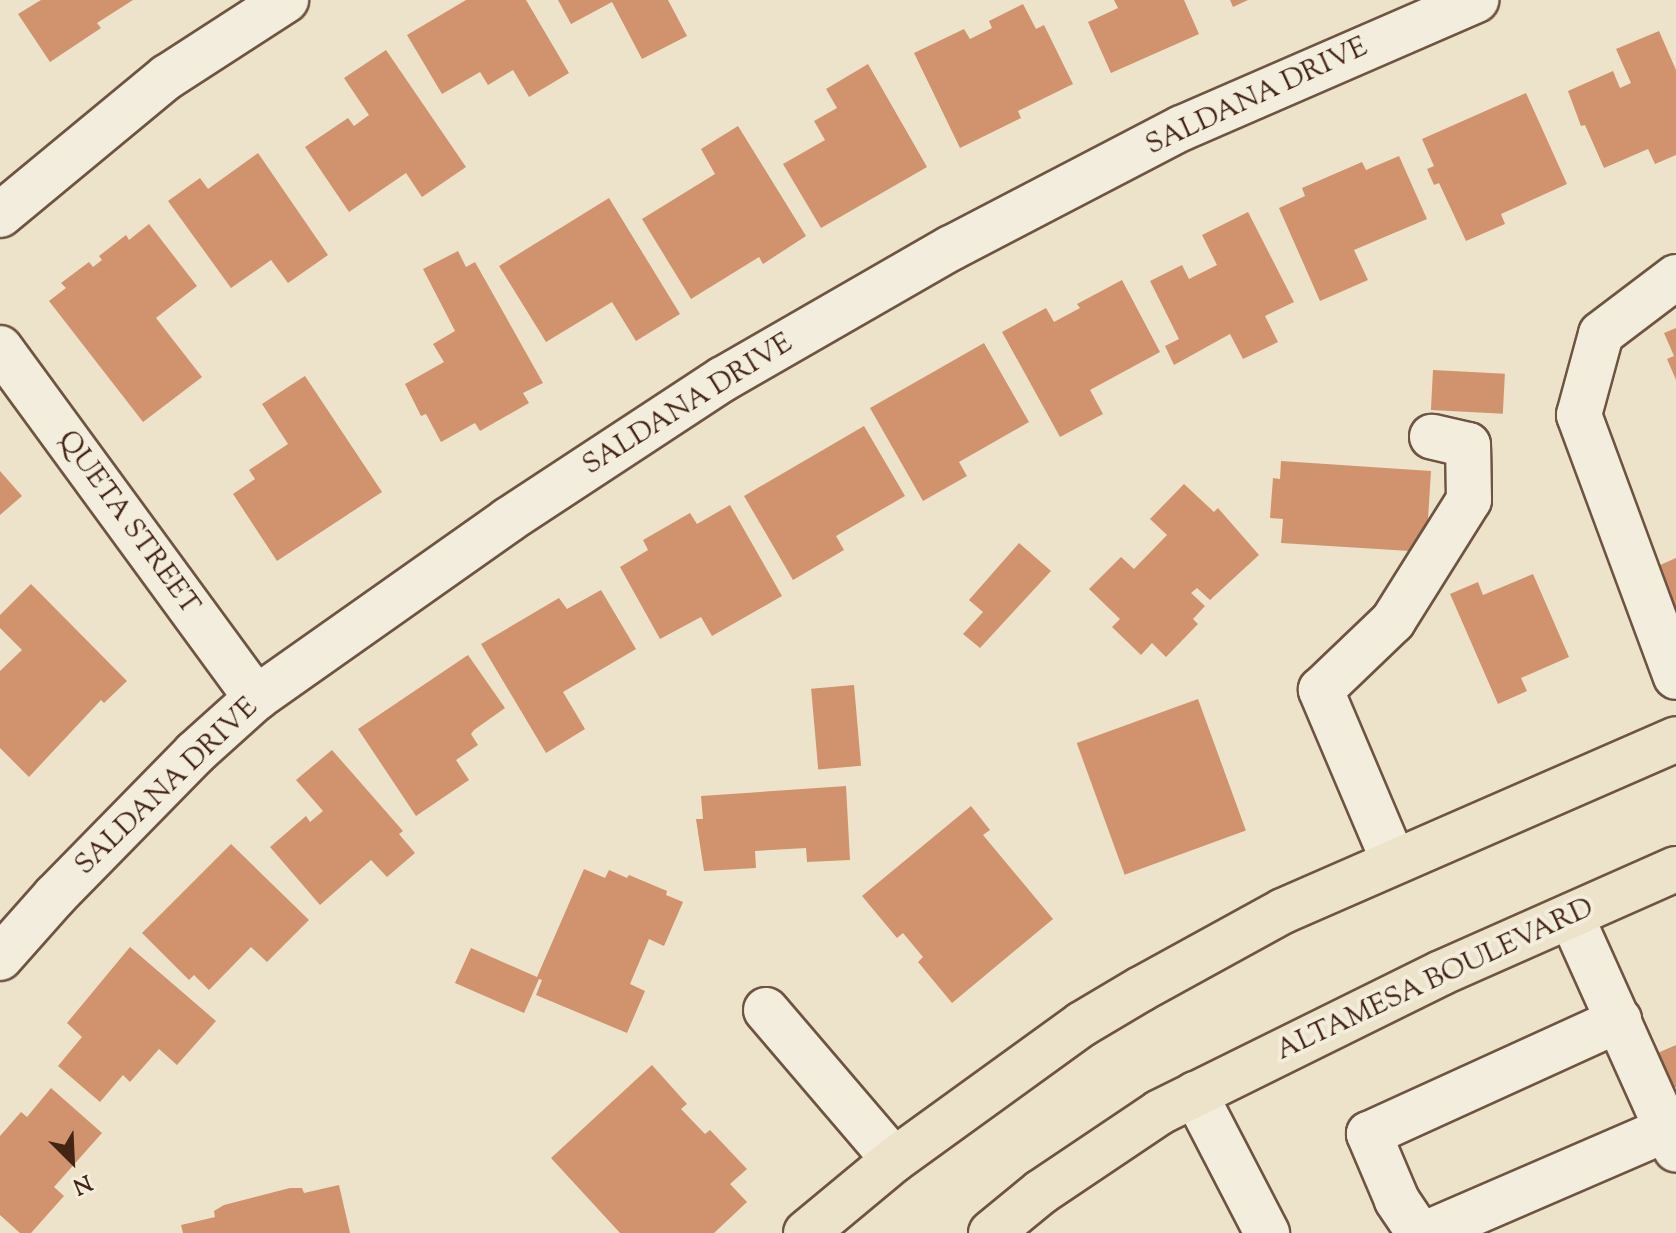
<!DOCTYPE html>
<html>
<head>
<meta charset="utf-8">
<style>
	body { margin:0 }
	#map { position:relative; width:1676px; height:1233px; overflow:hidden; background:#ede3ca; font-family:"Sorts Mill Goudy",serif }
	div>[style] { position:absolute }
	.building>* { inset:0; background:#d0936d; transform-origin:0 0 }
	.roads { filter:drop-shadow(2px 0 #6e5441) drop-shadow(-2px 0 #6e5441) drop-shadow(0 2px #6e5441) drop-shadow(0 -2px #6e5441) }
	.minor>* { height:44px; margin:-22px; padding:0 22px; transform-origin:22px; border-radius:22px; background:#f3eddd }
	.major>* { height:44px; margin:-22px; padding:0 22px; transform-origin:22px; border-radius:22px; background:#ede3ca }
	span { translate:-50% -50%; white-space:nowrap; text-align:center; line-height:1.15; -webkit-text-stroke:8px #f3eddd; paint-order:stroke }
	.street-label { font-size:28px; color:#442413 }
	.north { position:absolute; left:32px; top:1121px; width:80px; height:80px; -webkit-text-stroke:6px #f3eddd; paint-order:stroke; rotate:156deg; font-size:22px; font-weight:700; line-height:32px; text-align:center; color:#442413 }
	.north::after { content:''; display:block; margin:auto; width:28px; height:36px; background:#442413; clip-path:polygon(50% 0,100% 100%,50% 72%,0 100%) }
</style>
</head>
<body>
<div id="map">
	<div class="building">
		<i style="clip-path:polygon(41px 0,133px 0,97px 23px,101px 28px,50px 62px,18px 14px)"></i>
		<i style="clip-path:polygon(466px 0,526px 0,569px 73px,529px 97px,513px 70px,488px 85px,480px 72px,442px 94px,407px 35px)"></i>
		<i style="clip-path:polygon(558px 0,668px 0,687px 36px,642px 59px,612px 2px,571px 24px)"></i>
		<i style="clip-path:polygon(1114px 0,1184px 0,1199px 34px,1111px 73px,1088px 22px,1118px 8px)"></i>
		<i style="clip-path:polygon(1230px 0,1248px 0,1233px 7px)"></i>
		<i style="clip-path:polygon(1023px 4px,1036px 29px,1044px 25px,1073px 84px,1018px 111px,1021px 118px,960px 148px,914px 53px,964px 29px,970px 39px,992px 28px,989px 21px)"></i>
		<i style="clip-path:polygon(1659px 31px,1676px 70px,1676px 155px,1655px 164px,1648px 149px,1604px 168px,1585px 125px,1581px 126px,1568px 91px,1613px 71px,1620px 88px,1631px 83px,1616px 49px)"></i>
		<i style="clip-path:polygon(386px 50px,466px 167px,422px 197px,406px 173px,349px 212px,305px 147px,348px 118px,354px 126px,369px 115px,344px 78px)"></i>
		<i style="clip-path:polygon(868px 64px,927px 167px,821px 228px,783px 164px,825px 140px,814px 121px,837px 108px,826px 89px)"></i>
		<i style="clip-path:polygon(1526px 93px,1567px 184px,1501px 214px,1505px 224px,1466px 241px,1439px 183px,1434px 185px,1427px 169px,1434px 166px,1422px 139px)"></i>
		<i style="clip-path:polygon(738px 126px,806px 236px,763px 264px,759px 257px,691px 299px,642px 219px,715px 174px,701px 149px)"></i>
		<i style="clip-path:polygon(258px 153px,328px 255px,288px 283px,271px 260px,231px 288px,168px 201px,200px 178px,208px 189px)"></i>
		<i style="clip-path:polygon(1399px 156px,1427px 219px,1354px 250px,1368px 280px,1320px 301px,1279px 208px,1305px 196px,1302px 188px,1362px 162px,1366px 170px)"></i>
		<i style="clip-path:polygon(609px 198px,680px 314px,636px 341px,612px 302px,546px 342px,499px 266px)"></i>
		<i style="clip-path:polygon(1248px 212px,1294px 302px,1265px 316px,1278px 342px,1243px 359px,1230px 334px,1174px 365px,1165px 346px,1179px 339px,1150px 281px,1182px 265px,1189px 279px,1217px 265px,1202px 235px)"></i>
		<i style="clip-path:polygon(149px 224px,197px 286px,156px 318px,202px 377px,143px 422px,49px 301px,66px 288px,61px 283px,89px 262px,93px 267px,102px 260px,99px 256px,126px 235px,129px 240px)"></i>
		<i style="clip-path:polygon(458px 251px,466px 267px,475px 262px,543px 383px,523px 393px,529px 403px,480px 431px,475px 423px,441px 442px,426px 414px,421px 416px,405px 384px,444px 362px,433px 344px,455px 331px,423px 269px)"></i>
		<i style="clip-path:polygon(1122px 280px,1160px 352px,1090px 390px,1103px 414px,1060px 437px,1002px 332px,1046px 308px,1054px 322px,1080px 308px,1077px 304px)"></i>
		<i style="clip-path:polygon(1676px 328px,1676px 380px,1667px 359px,1674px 356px,1664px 333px)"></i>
		<i style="clip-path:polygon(984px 343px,1029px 422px,959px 462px,967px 476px,923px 501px,870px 408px)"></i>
		<i style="left:1433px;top:370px;width:72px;height:40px;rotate:3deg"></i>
		<i style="clip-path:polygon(305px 376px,382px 492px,277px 561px,233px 494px,255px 479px,249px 470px,288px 444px,262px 404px)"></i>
		<i style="clip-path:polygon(864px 426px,905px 496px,836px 536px,844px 550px,793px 580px,744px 496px)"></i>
		<i style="clip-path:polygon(1281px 461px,1431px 471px,1426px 552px,1281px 543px,1283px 519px,1270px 518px,1273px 478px,1280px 479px)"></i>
		<i style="clip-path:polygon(0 471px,22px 496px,0 515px)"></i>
		<i style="clip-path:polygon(1184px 484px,1214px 512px,1218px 508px,1259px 555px,1210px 600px,1197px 588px,1191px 593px,1205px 606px,1193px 619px,1198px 624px,1166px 657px,1152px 643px,1141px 655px,1112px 627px,1120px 619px,1089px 589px,1121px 557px,1134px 569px,1167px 535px,1150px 519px)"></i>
		<i style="clip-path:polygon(730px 505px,782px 596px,712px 636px,701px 617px,660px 639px,620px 567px,648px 550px,643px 540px,690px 513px,697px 524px)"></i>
		<i style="clip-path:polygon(1019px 543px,1051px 571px,980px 648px,963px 634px,983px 612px,969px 600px)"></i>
		<i style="clip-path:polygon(1676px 558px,1676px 626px,1651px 569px)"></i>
		<i style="clip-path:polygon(1533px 574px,1569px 657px,1521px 678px,1527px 691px,1498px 704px,1450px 594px,1478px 582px,1483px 595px)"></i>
		<i style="clip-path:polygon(31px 584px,127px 681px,104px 703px,101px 700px,29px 777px,0 748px,0 671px,22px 650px,0 628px,0 615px)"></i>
		<i style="clip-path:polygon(601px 590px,636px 649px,563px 692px,585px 729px,546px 753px,481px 644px,559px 598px,567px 609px)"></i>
		<i style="clip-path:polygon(468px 655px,505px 708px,474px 730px,471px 734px,478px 745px,456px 760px,469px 780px,416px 816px,358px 729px)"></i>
		<i style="left:854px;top:685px;width:81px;height:43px;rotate:85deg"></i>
		<i style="left:1198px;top:699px;width:140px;height:129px;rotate:70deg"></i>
		<i style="clip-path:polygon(332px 750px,403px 831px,399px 834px,415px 853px,387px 877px,371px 860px,320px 905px,270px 847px,306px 816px,310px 822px,323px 811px,296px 780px)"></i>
		<i style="clip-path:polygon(846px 786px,850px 860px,807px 862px,806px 848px,755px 851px,756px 868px,704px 871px,696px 819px,703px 819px,701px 796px)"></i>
		<i style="clip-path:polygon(971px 806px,990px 830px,983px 835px,1053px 919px,952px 1003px,918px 962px,923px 957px,903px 933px,897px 938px,862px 896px)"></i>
		<i style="clip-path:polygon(231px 844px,309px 920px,267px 962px,251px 947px,209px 990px,194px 975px,189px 980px,142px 933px)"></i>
		<i style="clip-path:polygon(584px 869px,605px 878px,609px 870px,627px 878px,629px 875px,667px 891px,666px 895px,683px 902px,664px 946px,649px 939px,630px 984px,645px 991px,627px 1033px,536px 995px,542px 980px,539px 979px,524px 1013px,455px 983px,471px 948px,537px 977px)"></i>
		<i style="clip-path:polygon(130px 947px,216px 1021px,177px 1065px,159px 1049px,130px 1082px,123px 1075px,100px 1102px,58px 1066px,82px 1037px,67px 1023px)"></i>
		<i style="clip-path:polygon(1676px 1045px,1676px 1087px,1669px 1090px,1653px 1055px)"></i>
		<i style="clip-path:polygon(652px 1065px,687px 1104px,681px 1109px,705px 1134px,710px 1130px,747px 1169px,730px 1184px,747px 1202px,714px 1233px,620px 1233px,551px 1158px)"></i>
		<i style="clip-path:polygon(51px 1088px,102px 1133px,54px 1187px,64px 1196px,31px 1233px,20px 1233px,0 1215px,0 1136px,21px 1112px,27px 1117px)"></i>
		<i style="clip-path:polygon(339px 1185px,350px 1233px,183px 1233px,181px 1225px,215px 1217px,214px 1211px,224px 1205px,290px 1188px,302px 1188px,304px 1193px)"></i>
	</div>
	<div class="roads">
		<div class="minor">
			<i style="left:0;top:215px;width:217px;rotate:-39.6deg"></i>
			<i style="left:167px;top:77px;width:142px;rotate:-32.9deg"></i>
			<i style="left:1676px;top:277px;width:94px;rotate:142.8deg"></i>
			<i style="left:1601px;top:334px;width:84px;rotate:105.2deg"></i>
			<i style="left:1579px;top:415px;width:279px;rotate:69.7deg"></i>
			<i style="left:0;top:348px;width:434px;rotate:53.8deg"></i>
			<i style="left:1393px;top:860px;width:185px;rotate:-113deg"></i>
			<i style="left:1321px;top:690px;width:100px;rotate:-43.8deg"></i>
			<i style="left:1393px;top:621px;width:143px;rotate:-57.9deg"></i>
			<i style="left:1469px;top:500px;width:55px;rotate:-91deg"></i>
			<i style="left:1468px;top:445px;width:37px;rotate:-167deg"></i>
			<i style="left:1571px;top:916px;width:256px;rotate:65.8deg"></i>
			<i style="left:0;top:958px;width:83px;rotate:-48.4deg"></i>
			<i style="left:55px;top:896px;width:200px;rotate:-45.6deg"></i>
			<i style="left:195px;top:753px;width:82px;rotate:-42deg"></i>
			<i style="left:256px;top:698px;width:309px;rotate:-35.2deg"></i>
			<i style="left:508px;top:520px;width:257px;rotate:-33.3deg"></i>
			<i style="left:723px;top:379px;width:263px;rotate:-29.9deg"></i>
			<i style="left:951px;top:248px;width:260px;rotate:-27.5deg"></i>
			<i style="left:1182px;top:128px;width:321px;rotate:-23.5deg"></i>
			<i style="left:766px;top:1010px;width:197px;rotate:49.5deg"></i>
			<i style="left:1195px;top:1094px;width:157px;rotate:62.6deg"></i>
			<i style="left:1419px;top:1233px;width:40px;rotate:-124deg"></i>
			<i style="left:1397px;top:1200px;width:72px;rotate:-113deg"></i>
			<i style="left:1369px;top:1134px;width:275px;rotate:-24.5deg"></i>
			<i style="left:1427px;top:1233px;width:262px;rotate:-23.4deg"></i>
		</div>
		<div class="major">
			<i style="left:806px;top:1233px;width:114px;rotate:-39.7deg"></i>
			<i style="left:894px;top:1160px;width:232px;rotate:-35.9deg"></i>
			<i style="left:1082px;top:1024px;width:69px;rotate:-30.7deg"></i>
			<i style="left:1141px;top:989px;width:162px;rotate:-28.8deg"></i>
			<i style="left:1283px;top:911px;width:429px;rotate:-23.6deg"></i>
			<i style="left:991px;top:1233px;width:65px;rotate:-39.4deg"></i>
			<i style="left:1041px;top:1192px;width:143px;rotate:-33.9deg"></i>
			<i style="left:1160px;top:1112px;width:313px;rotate:-26.3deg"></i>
			<i style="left:1441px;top:973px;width:257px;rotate:-23.9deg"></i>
		</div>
	</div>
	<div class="street-label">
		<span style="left:1257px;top:97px;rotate:-25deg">SALDANA DRIVE</span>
		<span style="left:688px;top:405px;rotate:-32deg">SALDANA DRIVE</span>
		<span style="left:128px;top:523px;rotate:54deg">QUETA STREET</span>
		<span style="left:167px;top:787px;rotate:-44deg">SALDANA DRIVE</span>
		<span style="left:1435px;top:980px;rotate:-25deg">ALTAMESA BOULEVARD</span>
	</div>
	<div class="north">N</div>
</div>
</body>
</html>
